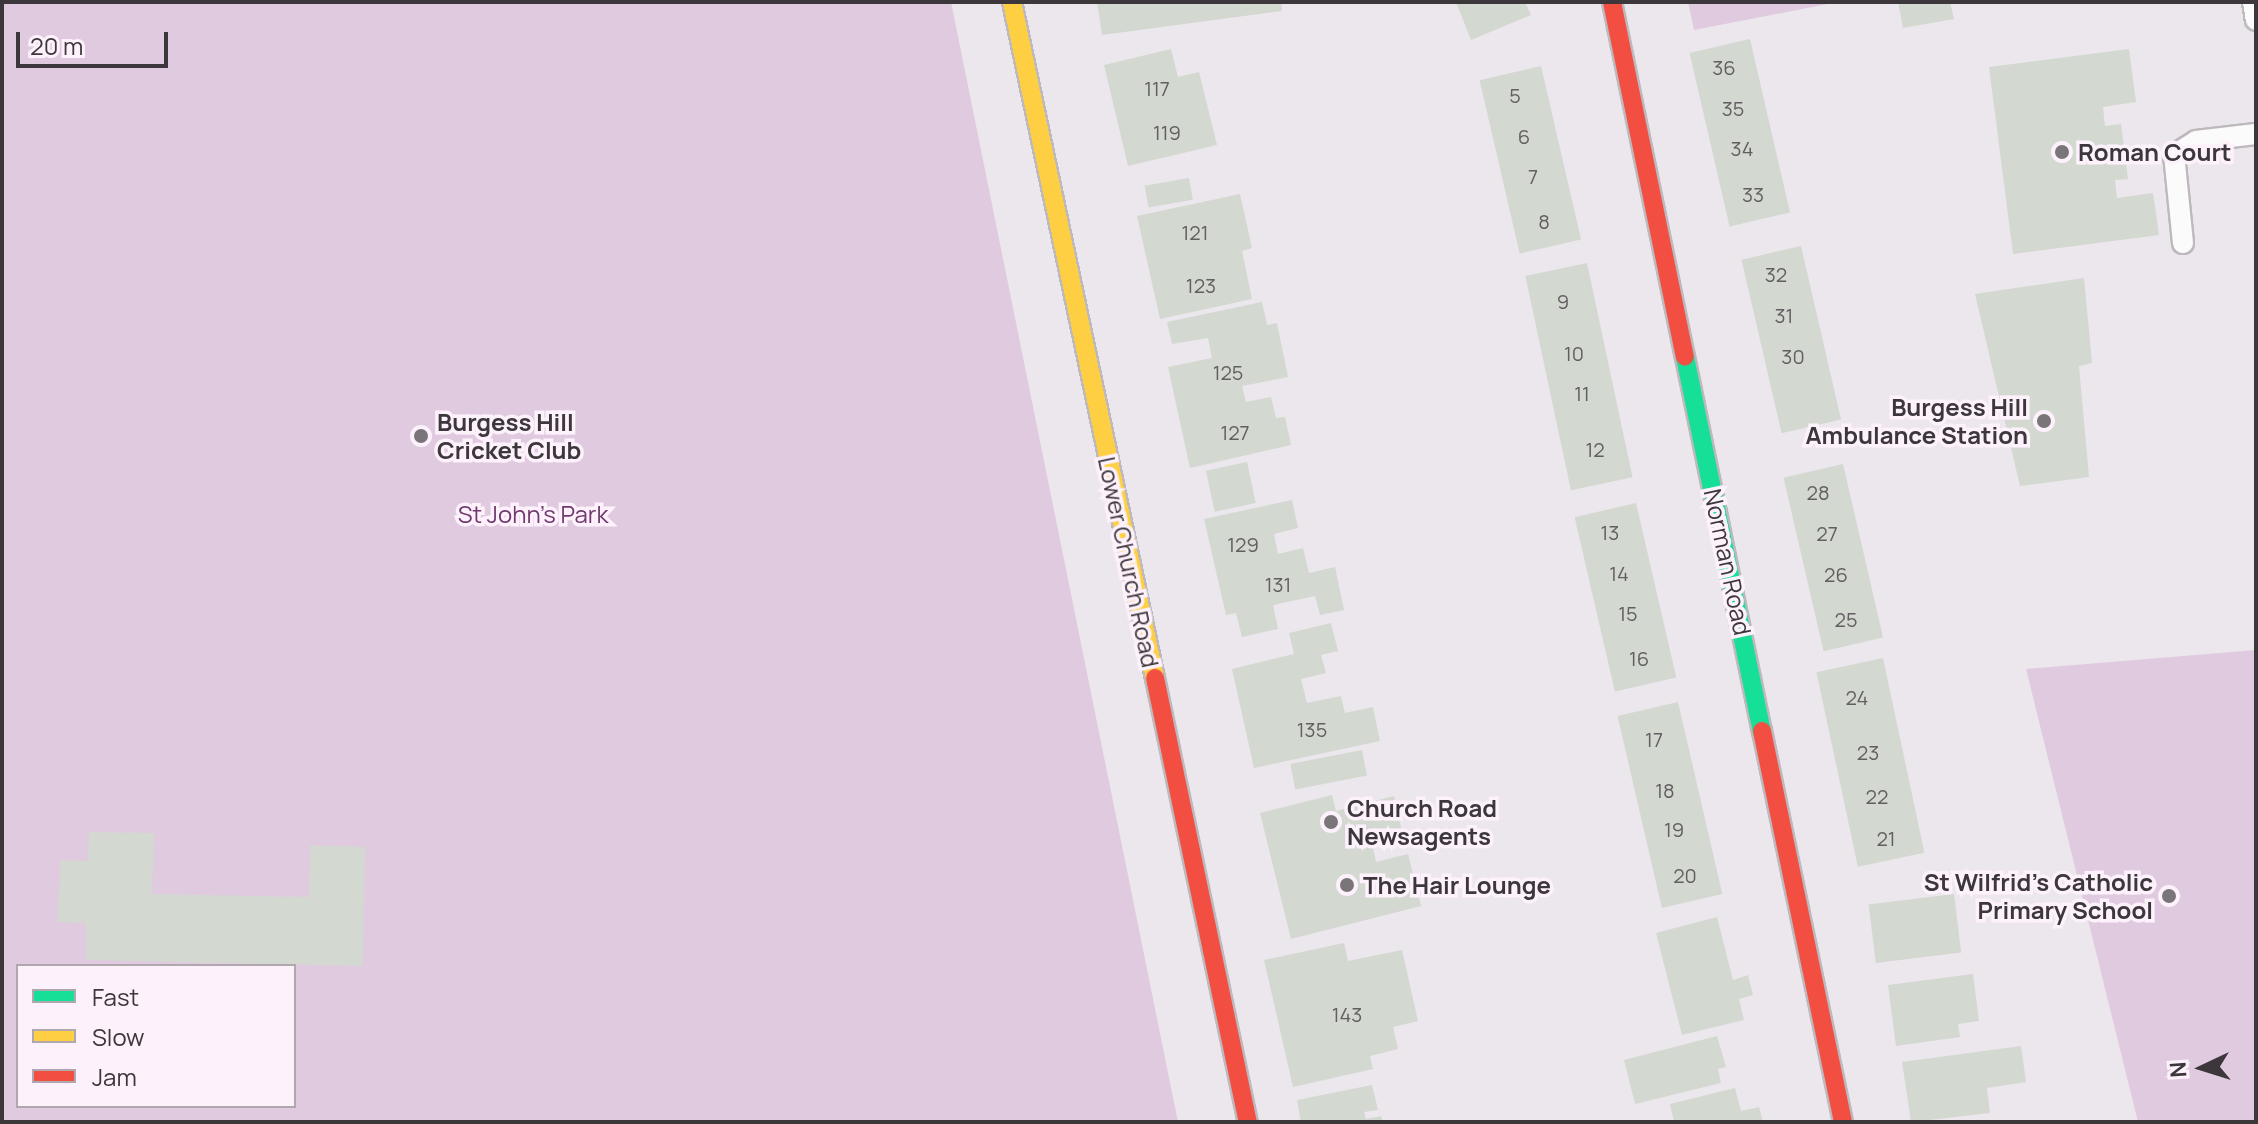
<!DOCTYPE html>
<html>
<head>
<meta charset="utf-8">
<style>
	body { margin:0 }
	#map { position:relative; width:2258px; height:1124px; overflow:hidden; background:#ece7ec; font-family:Manrope,sans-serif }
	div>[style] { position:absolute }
	.green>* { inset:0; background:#e0cadf }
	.building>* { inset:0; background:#d3d8d1; transform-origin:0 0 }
	.roads { filter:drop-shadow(2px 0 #bdb9bd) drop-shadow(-2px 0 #bdb9bd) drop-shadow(0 2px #bdb9bd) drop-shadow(0 -2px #bdb9bd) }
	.lane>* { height:20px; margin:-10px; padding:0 10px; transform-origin:10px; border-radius:10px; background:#fcfbfc }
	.fast>* { height:18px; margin:-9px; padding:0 9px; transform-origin:9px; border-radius:9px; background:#16e098 }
	.slow>* { height:18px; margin:-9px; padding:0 9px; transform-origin:9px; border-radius:9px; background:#ffcf43 }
	.jam>* { height:18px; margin:-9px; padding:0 9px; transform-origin:9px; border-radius:9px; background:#f24e42 }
	.dots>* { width:22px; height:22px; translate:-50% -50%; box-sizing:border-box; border:4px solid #fdf1fc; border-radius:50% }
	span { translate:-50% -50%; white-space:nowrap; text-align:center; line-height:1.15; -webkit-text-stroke:7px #fdf1fc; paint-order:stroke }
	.number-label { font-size:20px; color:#625f60 }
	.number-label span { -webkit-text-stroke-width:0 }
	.poi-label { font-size:24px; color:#3c373b; font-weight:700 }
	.left { translate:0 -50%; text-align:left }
	.right { translate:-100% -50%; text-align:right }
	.park-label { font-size:24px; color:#703a6f }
	.street-label { font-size:24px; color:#3c373b }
	.frame { position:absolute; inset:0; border:4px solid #3c373b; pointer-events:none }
	.legend { position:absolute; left:16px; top:964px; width:280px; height:144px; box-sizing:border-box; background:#fdf1fc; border:2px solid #b0a7af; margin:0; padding:10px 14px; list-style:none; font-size:24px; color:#3c373b }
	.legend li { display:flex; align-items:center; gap:16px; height:40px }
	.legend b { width:40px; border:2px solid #b0a7af }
	.north { position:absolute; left:2162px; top:1028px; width:80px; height:80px; -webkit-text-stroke:6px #fdf1fc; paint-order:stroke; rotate:266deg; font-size:22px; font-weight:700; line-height:32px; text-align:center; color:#3c373b }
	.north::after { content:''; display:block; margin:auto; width:28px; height:36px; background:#3c373b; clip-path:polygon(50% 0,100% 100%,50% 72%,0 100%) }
	.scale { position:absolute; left:16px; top:32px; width:152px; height:36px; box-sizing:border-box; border:4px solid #3c373b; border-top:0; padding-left:10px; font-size:24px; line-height:28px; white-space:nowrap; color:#3c373b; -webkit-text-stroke:6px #fdf1fc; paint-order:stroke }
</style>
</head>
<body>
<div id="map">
	<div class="green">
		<i style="clip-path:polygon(evenodd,2px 2px,951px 2px,1178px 1122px,2px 1122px,2px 2px,18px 966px,294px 966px,294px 1106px,18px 1106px,18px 966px)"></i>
		<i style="clip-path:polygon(1688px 2px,1838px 2px,1694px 30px)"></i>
		<i style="clip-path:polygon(2256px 650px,2256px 1122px,2138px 1122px,2026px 669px)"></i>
	</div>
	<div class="building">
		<i style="clip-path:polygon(1097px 2px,1281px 2px,1282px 11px,1102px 35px)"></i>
		<i style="clip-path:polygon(1456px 2px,1525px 2px,1531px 15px,1471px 40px)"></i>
		<i style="clip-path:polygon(1898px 2px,1950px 2px,1954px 19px,1903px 28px)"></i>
		<i style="left:1750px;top:39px;width:178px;height:62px;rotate:77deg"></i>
		<i style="clip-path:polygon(1171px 49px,1178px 77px,1199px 72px,1217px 145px,1128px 166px,1104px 65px)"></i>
		<i style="clip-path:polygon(2129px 49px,2136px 102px,2103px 107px,2105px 126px,2121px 124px,2128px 179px,2115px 180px,2117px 198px,2153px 193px,2159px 235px,2013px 254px,1989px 67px)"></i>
		<i style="left:1541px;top:66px;width:178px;height:63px;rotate:77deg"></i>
		<i style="left:1189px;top:178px;width:22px;height:45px;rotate:80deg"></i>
		<i style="clip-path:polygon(1240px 194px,1252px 248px,1242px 251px,1252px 299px,1160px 319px,1137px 216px)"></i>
		<i style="left:1801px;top:246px;width:178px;height:61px;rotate:77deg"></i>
		<i style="left:1587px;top:263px;width:219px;height:63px;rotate:78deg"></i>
		<i style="clip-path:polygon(2084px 278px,2092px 363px,2079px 366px,2089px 477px,2020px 486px,1975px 294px)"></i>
		<i style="clip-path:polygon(1262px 302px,1267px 325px,1277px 323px,1288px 377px,1242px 386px,1246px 402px,1271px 397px,1276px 418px,1285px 417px,1291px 445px,1190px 468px,1168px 367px,1212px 358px,1208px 338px,1172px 344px,1167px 322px)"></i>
		<i style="left:1247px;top:462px;width:42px;height:42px;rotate:78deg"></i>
		<i style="left:1843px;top:464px;width:178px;height:61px;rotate:77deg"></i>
		<i style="clip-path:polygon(1292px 500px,1298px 528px,1274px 534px,1278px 554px,1303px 548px,1309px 573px,1335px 567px,1344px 610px,1320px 615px,1315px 596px,1273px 605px,1278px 629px,1242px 637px,1236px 613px,1226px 615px,1204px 519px)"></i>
		<i style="left:1636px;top:503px;width:179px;height:63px;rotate:77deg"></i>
		<i style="clip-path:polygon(1331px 623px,1338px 651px,1321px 655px,1326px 673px,1301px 679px,1307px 703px,1341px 696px,1345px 713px,1373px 707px,1380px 741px,1254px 768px,1232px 669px,1294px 654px,1289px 633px)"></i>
		<i style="left:1883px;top:658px;width:199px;height:68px;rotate:78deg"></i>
		<i style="left:1678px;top:702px;width:197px;height:62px;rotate:77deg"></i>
		<i style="left:1362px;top:750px;width:26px;height:73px;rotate:79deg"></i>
		<i style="clip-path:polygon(1332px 795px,1336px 811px,1394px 796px,1402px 832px,1371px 839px,1376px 862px,1408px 854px,1421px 906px,1291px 939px,1260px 813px)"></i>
		<i style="clip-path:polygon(89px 832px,154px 833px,152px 894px,309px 897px,310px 845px,365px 847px,363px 966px,86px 960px,86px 923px,57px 922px,61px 860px,88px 861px)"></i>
		<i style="left:1954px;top:894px;width:59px;height:86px;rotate:83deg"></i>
		<i style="clip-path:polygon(1717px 917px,1733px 980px,1748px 975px,1753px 995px,1739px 999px,1744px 1020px,1682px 1035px,1656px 933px)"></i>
		<i style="clip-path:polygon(1344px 943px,1348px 961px,1402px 950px,1418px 1021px,1393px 1027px,1398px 1049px,1370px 1056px,1373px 1069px,1293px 1087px,1264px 960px)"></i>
		<i style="clip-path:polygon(1973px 974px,1979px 1021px,1958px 1024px,1960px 1037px,1896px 1046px,1888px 985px)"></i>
		<i style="clip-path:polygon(1717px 1036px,1726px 1067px,1718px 1069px,1721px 1083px,1635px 1104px,1624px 1060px)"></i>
		<i style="clip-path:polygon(2021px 1046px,2026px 1082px,1987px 1088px,1990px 1113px,1911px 1122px,1902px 1062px)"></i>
		<i style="clip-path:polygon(1372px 1085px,1378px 1110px,1364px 1112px,1366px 1119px,1381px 1116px,1383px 1122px,1301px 1122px,1297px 1100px)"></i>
		<i style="clip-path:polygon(1735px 1088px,1741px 1111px,1759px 1107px,1763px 1122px,1674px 1122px,1670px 1104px)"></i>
	</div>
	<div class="roads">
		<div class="lane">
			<i style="left:2253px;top:2px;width:18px;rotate:81deg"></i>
			<i style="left:2183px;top:243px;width:88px;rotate:-95.8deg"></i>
			<i style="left:2174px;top:155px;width:26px;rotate:-32deg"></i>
			<i style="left:2196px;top:141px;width:60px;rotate:-6.7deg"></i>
		</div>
		<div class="fast">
			<i style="left:1685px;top:357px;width:382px;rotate:78.4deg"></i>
		</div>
		<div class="slow">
			<i style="left:1012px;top:2px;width:691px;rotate:78.06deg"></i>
		</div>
		<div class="jam">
			<i style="left:1612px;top:2px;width:362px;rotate:78.4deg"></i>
			<i style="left:1155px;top:678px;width:454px;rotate:78.2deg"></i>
			<i style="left:1762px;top:731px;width:399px;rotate:78.3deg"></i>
		</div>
	</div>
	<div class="dots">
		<i style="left:2062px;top:152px;background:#7a7579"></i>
		<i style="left:2044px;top:421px;background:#7a7579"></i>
		<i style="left:421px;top:436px;background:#7a7579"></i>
		<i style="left:1331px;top:822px;background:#7a7579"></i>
		<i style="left:1347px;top:885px;background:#7a7579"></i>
		<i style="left:2169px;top:896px;background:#7a7579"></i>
	</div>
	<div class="number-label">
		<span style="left:1724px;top:67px">36</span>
		<span style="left:1157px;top:88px">117</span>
		<span style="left:1515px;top:95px">5</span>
		<span style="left:1733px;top:108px">35</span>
		<span style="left:1167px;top:132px">119</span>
		<span style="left:1524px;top:136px">6</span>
		<span style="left:1742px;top:148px">34</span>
		<span style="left:1533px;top:176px">7</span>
		<span style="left:1753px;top:194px">33</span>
		<span style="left:1544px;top:221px">8</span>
		<span style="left:1195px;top:232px">121</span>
		<span style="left:1776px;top:274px">32</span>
		<span style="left:1201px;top:285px">123</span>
		<span style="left:1563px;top:301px">9</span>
		<span style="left:1784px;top:315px">31</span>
		<span style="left:1574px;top:353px">10</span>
		<span style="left:1793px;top:356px">30</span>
		<span style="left:1228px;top:372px">125</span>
		<span style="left:1582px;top:393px">11</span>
		<span style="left:1235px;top:432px">127</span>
		<span style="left:1595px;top:449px">12</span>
		<span style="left:1818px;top:492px">28</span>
		<span style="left:1610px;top:532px">13</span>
		<span style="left:1827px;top:533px">27</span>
		<span style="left:1243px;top:544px">129</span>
		<span style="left:1619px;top:573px">14</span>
		<span style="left:1836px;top:574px">26</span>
		<span style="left:1278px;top:584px">131</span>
		<span style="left:1628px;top:613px">15</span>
		<span style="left:1846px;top:619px">25</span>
		<span style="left:1639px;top:658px">16</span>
		<span style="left:1857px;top:697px">24</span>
		<span style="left:1312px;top:729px">135</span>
		<span style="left:1654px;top:739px">17</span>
		<span style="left:1868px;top:752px">23</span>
		<span style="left:1665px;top:790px">18</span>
		<span style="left:1877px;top:796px">22</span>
		<span style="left:1674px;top:829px">19</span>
		<span style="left:1886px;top:838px">21</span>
		<span style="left:1685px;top:875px">20</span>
		<span style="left:1347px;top:1014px">143</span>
	</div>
	<div class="poi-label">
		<span class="left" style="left:2078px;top:152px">Roman Court</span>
		<span class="right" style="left:2028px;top:421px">Burgess Hill<br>Ambulance Station</span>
		<span class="left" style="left:437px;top:436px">Burgess Hill<br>Cricket Club</span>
		<span class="left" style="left:1347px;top:822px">Church Road<br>Newsagents</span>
		<span class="right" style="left:2153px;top:896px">St Wilfrid's Catholic<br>Primary School</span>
		<span class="left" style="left:1363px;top:885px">The Hair Lounge</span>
	</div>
	<div class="park-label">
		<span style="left:533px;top:514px">St John's Park</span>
	</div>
	<div class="street-label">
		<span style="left:1129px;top:562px;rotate:78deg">Lower Church Road</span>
		<span style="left:1728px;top:562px;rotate:78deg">Norman Road</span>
	</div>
	<div class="frame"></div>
	<ul class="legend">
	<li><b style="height:10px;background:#16e098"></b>Fast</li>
	<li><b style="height:10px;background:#ffcf43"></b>Slow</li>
	<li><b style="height:10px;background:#f24e42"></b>Jam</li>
	</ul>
	<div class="north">N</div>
	<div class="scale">20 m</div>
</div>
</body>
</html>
